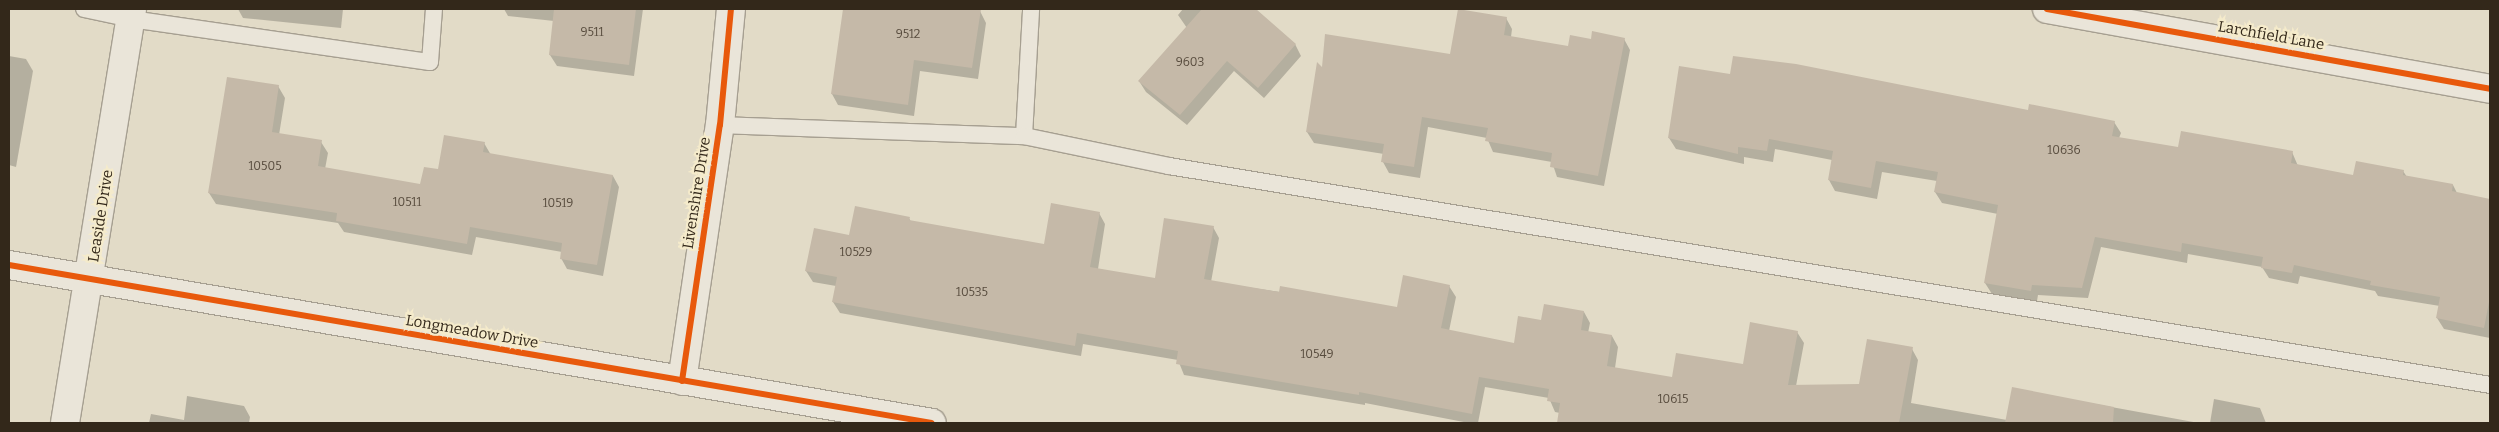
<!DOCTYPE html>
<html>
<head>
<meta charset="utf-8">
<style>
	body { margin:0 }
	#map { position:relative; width:2499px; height:432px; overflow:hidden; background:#e2dbc7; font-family:Bitter,serif }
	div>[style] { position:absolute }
	.shadow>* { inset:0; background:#0003 }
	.building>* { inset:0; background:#c5b9a8 }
	.roads { filter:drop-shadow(1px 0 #a69f91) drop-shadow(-1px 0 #a69f91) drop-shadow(0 1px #a69f91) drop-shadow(0 -1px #a69f91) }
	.lane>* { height:16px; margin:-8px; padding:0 8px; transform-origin:8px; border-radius:8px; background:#eae5d9 }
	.street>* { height:28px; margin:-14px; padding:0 14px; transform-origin:14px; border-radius:14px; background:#eae5d9 }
	.cycleway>* { height:6px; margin:-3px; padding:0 3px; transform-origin:3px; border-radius:3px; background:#e8590c }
	span { translate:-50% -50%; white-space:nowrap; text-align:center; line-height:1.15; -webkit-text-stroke:4.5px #f5ebcb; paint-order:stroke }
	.number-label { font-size:12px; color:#584c3e }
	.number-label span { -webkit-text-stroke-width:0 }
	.street-label { font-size:15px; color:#33281a }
	.frame { position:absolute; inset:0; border:10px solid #33281a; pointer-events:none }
</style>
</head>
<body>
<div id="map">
	<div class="shadow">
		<i style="clip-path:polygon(238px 9px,343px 9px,341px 28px,243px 18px)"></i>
		<i style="clip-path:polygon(504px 9px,643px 9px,634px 76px,557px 66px,550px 55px,554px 21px,508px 16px)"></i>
		<i style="clip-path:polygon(844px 9px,980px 11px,986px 23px,978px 79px,920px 71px,914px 116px,838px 105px,832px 94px)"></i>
		<i style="clip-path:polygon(1183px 9px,1254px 9px,1295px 44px,1301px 56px,1264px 98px,1234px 71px,1187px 125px,1146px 92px,1139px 81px,1187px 28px,1178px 15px)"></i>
		<i style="clip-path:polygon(1506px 18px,1512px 29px,1511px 37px,1569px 47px,1592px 40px,1624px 39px,1630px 50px,1604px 186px,1557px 177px,1552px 162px,1493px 152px,1487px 138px,1428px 127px,1420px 178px,1389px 173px,1383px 162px,1384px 154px,1314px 143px,1307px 132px,1323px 69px,1451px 55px)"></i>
		<i style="clip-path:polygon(9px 56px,26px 59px,33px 71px,16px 167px,9px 165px)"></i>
		<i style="clip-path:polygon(1731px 76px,2114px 122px,2121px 133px,2119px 138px,2179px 149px,2292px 152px,2298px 166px,2354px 176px,2403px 171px,2407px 177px,2453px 185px,2457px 193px,2490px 200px,2490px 338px,2444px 329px,2437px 318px,2440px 306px,2378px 296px,2375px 291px,2300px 276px,2298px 284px,2269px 278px,2262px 267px,2188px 254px,2187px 263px,2101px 247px,2088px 298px,2038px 295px,2037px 301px,1992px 294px,1985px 283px,1998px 214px,1942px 203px,1935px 192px,1937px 181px,1882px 172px,1877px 199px,1835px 191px,1829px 180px,1832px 160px,1775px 149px,1773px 162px,1744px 157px,1744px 164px,1676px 149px,1669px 138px)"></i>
		<i style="clip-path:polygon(278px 86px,285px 98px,279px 135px,321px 142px,328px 153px,325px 169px,421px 186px,439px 171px,484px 143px,491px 155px,613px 176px,619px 187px,603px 276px,567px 269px,561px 258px,562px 252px,476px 237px,472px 255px,344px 232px,338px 223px,216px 204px,209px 193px)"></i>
		<i style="clip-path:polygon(1099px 213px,1105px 224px,1098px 269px,1156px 280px,1213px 227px,1219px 238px,1211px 282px,1398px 309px,1449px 286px,1456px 297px,1449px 331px,1515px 344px,1542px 321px,1584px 312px,1590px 323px,1588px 333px,1612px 336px,1618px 347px,1615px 368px,1673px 379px,1744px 366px,1797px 332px,1804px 343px,1796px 386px,1860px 385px,1912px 349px,1918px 360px,1911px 403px,2007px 420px,2013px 389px,2199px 423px,1558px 423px,1560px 413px,1555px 412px,1549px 398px,1485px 387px,1478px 423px,1469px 423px,1365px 403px,1365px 405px,1184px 375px,1178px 360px,1083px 344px,1081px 356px,840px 313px,833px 302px,836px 286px,813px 282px,806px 271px,850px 237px,909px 218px,911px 222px,1045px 245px)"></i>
		<i style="clip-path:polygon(187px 396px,244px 406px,250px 417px,249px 423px,149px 423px,151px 414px,184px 420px)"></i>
		<i style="clip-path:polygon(2214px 399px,2260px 408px,2266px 423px,2210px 423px)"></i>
	</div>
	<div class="building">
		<i style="clip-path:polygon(554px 9px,636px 9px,629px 65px,549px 55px)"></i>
		<i style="clip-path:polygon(843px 9px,981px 9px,972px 68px,914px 60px,908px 105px,831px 94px)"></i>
		<i style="clip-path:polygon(1202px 9px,1256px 9px,1296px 44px,1258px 88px,1227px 61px,1180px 115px,1138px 81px)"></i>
		<i style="clip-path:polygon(1458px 9px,1507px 17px,1504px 35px,1568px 46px,1570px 35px,1591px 39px,1592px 31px,1625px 38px,1598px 176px,1550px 167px,1552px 153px,1485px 141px,1488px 128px,1422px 117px,1414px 167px,1381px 162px,1384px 144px,1306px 132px,1317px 62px,1322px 67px,1325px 34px,1450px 54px)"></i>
		<i style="clip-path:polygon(1733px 56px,1796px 64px,2028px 110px,2029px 104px,2115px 121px,2112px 136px,2178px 147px,2181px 131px,2293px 151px,2291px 163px,2353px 175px,2356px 161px,2404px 170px,2403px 175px,2453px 184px,2452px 191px,2490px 199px,2490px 297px,2484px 328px,2436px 318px,2440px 297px,2370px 285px,2371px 281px,2294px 265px,2292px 273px,2261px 268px,2263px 257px,2182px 243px,2181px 252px,2095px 237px,2082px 288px,2032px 285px,2031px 291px,1984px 283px,1998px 205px,1934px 192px,1938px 172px,1876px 161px,1871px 188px,1828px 180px,1833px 151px,1769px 139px,1767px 151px,1738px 147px,1738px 154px,1668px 138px,1679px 66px,1730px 74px)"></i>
		<i style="clip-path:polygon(227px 77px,279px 85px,272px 132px,322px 140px,318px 166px,420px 184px,424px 167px,438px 169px,444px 135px,485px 142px,483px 152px,613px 175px,597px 265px,560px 259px,562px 243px,470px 227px,467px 244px,336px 221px,337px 213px,208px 193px)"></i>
		<i style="clip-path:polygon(1051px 203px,1100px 212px,1090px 267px,1155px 278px,1164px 218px,1214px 226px,1204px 279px,1279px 292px,1280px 286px,1397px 307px,1403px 275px,1450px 285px,1441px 328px,1514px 343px,1518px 316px,1541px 320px,1544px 304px,1584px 311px,1581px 330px,1612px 335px,1607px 366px,1672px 377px,1676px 353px,1743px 364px,1750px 322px,1798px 331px,1788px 385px,1859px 384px,1867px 339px,1913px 347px,1899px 423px,1557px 423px,1560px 403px,1547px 401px,1549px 389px,1479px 377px,1472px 414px,1359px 392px,1359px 395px,1176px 364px,1178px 351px,1077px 333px,1075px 346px,832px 302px,837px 277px,805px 271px,814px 228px,849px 235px,855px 206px,910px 217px,909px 220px,1044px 244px)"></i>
		<i style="clip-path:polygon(2012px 387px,2114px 407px,2113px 423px,2005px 423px)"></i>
	</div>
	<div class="roads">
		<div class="lane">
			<i style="left:84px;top:9px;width:48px;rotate:12deg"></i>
			<i style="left:131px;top:19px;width:302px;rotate:8.2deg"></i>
			<i style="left:430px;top:62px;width:53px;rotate:-85.7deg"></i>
			<i style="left:720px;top:125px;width:304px;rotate:2.1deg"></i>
			<i style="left:1024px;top:136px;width:127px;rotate:-86.8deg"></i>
			<i style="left:1024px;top:136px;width:148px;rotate:11.7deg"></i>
			<i style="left:1169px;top:166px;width:1339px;rotate:9.41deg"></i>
		</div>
		<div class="street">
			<i style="left:2047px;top:9px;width:450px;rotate:10.2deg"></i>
			<i style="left:9px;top:265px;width:936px;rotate:9.71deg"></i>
			<i style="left:682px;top:381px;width:259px;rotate:-81.6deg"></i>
			<i style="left:720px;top:125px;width:117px;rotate:-84.6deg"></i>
			<i style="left:65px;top:423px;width:419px;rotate:-80.8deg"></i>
		</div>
	</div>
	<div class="cycleway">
		<i style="left:2047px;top:9px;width:450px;rotate:10.2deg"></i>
		<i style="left:9px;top:265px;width:936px;rotate:9.71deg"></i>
		<i style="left:682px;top:381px;width:259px;rotate:-81.6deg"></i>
		<i style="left:720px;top:125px;width:117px;rotate:-84.6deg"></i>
	</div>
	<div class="number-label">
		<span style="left:592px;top:33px">9511</span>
		<span style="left:908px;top:35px">9512</span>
		<span style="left:1190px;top:63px">9603</span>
		<span style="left:2064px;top:151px">10636</span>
		<span style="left:265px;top:167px">10505</span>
		<span style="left:407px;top:203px">10511</span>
		<span style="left:558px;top:204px">10519</span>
		<span style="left:856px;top:253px">10529</span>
		<span style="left:972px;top:293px">10535</span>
		<span style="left:1317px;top:355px">10549</span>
		<span style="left:1673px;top:400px">10615</span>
	</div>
	<div class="street-label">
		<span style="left:2271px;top:36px;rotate:10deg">Larchfield Lane</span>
		<span style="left:697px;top:193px;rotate:-81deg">Livenshire Drive</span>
		<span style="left:101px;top:216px;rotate:-81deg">Leaside Drive</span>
		<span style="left:472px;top:332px;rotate:10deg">Longmeadow Drive</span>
	</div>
	<div class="frame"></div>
</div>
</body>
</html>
